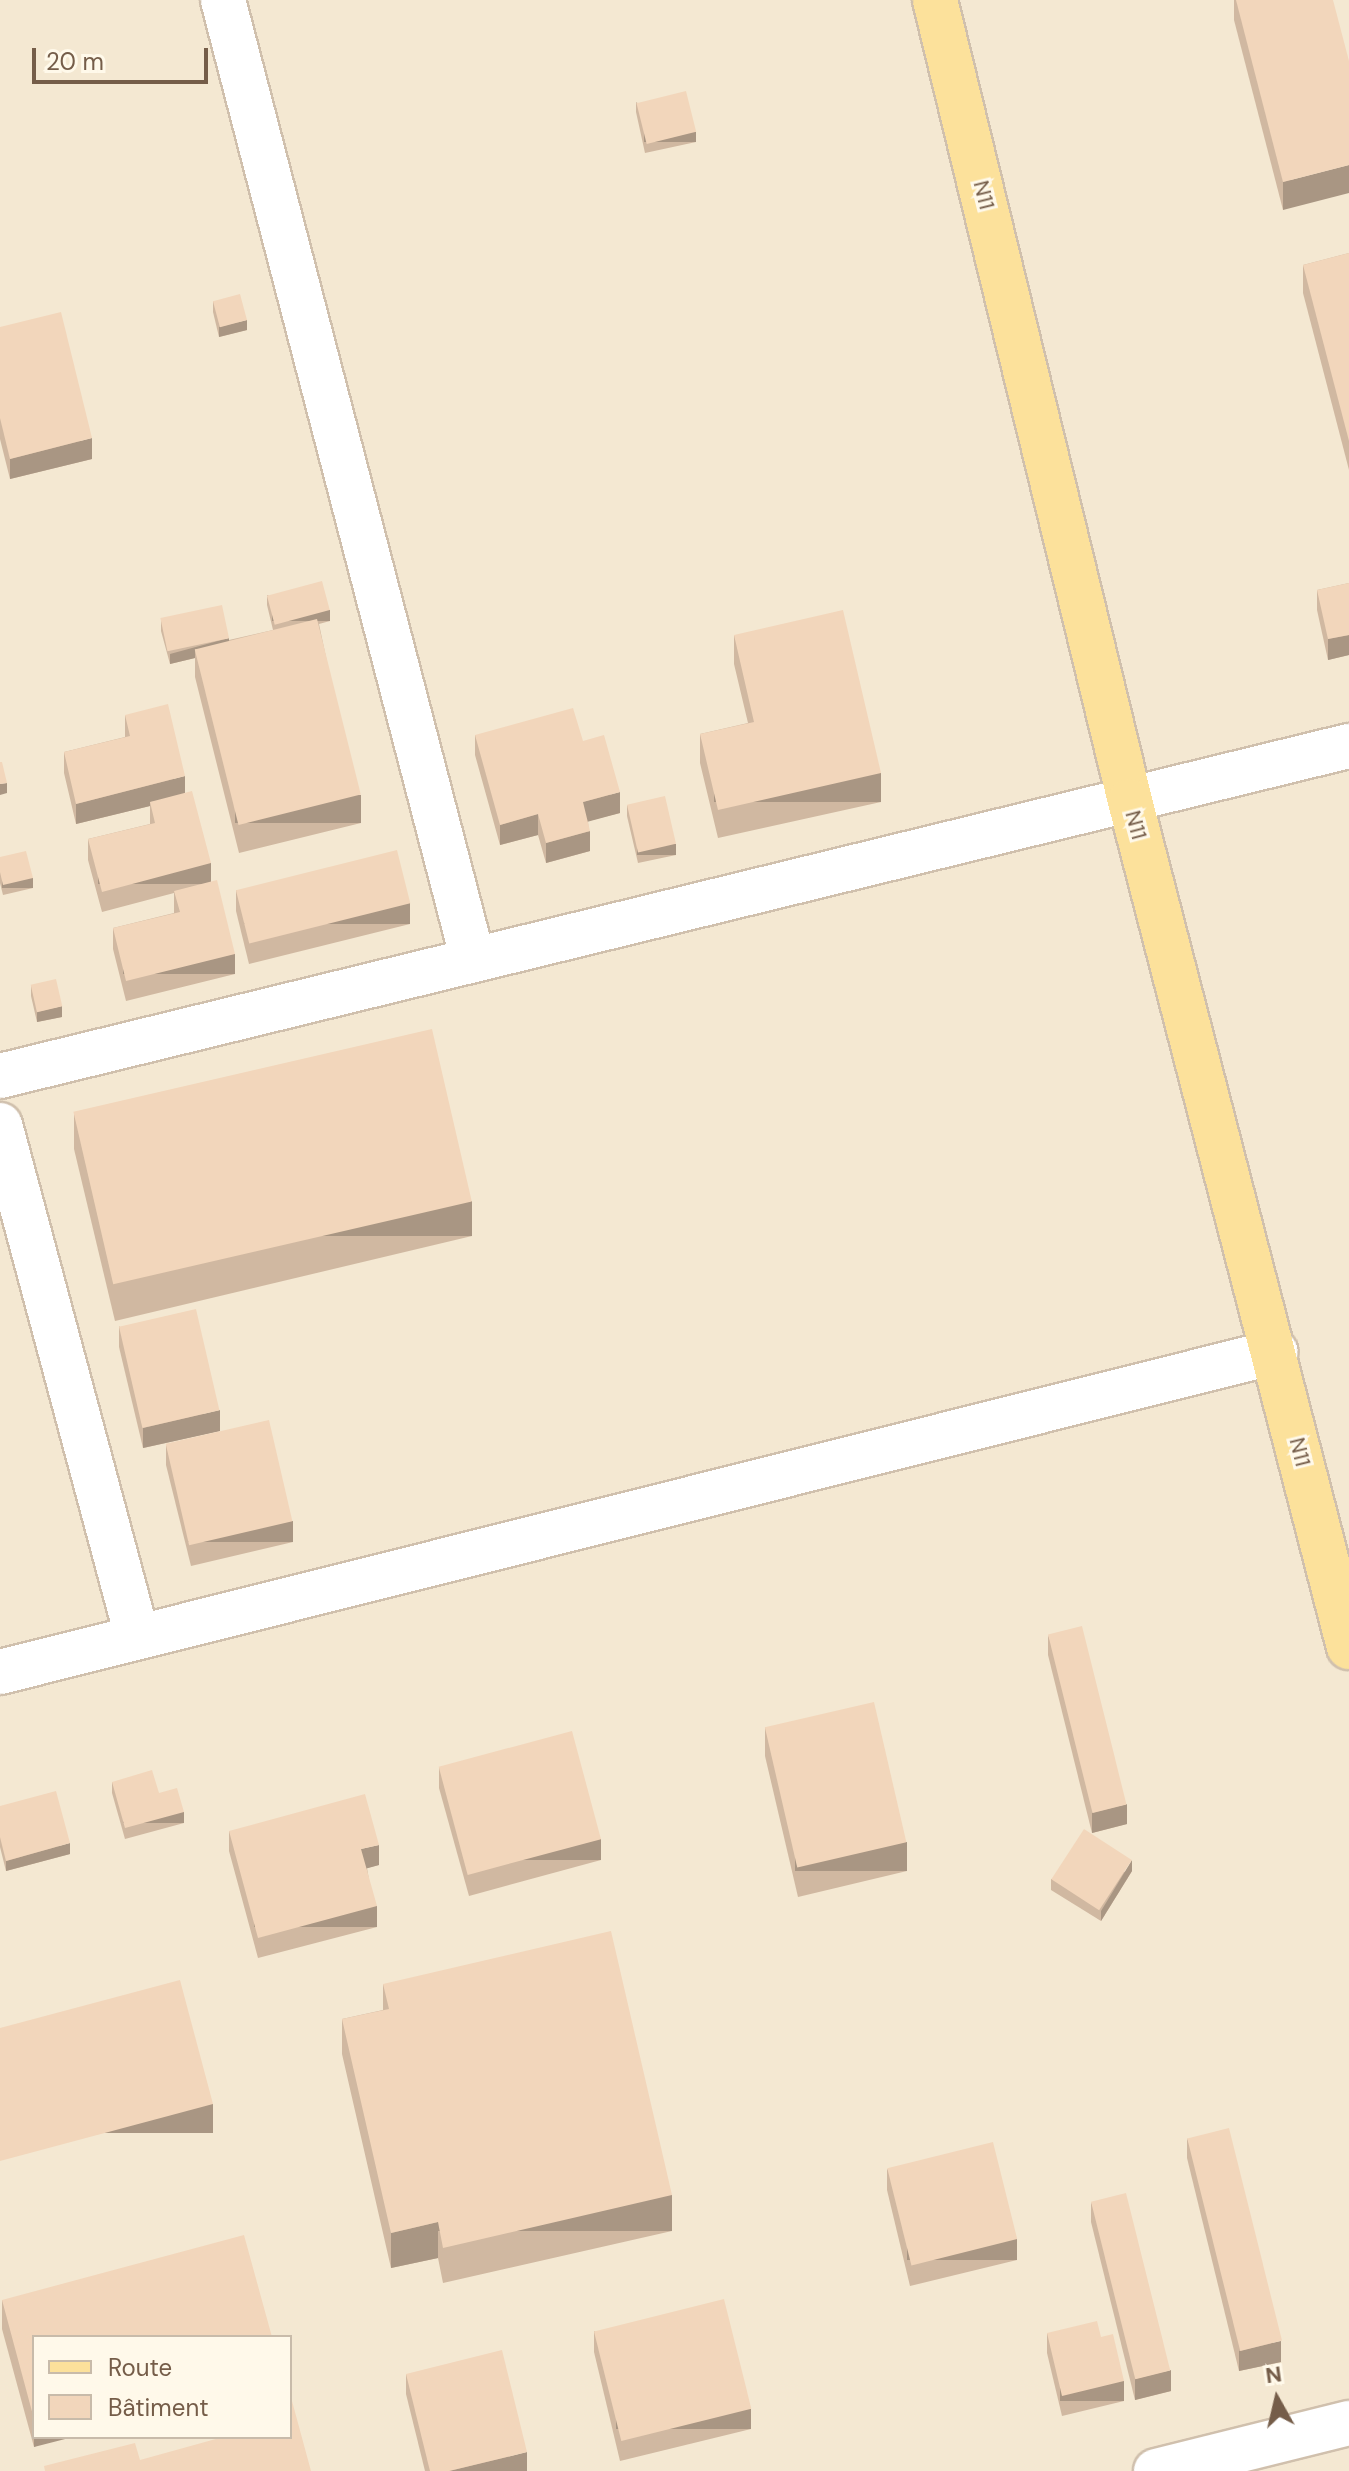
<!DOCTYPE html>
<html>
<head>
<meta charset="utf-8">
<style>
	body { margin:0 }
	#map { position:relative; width:1349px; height:2471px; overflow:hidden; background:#fdf5e4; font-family:"DM Sans",sans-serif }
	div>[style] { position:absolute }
	.residential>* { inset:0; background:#f4e8d2 }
	.roads { filter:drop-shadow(2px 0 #d0c0ad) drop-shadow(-2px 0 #d0c0ad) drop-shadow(0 2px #d0c0ad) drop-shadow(0 -2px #d0c0ad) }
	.minor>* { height:44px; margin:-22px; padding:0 22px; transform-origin:22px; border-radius:22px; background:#fff }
	.primary>* { height:44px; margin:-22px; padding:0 22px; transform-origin:22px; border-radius:22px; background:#fce19b }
	.wall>* { inset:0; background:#d0b8a1 }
	.shaded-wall>* { inset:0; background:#a99683; transform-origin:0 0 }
	.building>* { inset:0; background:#f2d6bb; transform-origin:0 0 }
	span { translate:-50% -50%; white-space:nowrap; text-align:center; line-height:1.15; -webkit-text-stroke:6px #fff9ea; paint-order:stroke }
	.street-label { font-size:22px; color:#755d49 }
	.legend { position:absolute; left:32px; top:2335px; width:260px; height:104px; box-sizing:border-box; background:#fff9ea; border:2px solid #c8bbaa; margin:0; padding:10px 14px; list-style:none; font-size:24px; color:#755d49 }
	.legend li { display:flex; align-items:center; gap:16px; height:40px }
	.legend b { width:40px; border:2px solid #c8bbaa }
	.north { position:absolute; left:1237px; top:2359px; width:80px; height:80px; -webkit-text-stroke:6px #fff9ea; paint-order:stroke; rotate:352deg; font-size:22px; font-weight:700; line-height:32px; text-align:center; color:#755d49 }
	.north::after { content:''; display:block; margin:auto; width:28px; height:36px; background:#755d49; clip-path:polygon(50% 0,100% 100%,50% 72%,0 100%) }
	.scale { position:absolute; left:32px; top:48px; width:176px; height:36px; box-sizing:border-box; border:4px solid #755d49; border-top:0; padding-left:10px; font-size:24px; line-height:28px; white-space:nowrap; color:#755d49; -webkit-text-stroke:6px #fff9ea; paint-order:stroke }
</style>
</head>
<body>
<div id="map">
	<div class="residential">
		<i style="clip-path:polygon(evenodd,0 0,1349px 0,1349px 2471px,0 2471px,0 0,34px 2337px,290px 2337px,290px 2437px,34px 2437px,34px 2337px)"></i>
	</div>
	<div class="roads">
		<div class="minor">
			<i style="left:223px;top:0;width:992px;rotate:75.4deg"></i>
			<i style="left:0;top:1076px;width:1389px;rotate:-13.75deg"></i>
			<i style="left:0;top:1125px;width:529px;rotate:74.99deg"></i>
			<i style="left:0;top:1672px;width:1315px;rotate:-14.09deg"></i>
			<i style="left:1156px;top:2471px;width:199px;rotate:-14deg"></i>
		</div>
		<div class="primary">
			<i style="left:935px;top:0;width:824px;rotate:76.32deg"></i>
			<i style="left:1130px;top:801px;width:874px;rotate:75.49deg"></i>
		</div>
	</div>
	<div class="wall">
		<i style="clip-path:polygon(1234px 0,1333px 0,1283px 210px,1234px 20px)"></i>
		<i style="clip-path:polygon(636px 102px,696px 142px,645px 153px,636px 112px)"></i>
		<i style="clip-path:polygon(1349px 253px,1349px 470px,1303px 293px,1303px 265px)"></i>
		<i style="clip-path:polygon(213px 301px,247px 330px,219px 337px,213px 312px)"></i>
		<i style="clip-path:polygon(0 327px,92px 459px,10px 479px,0 439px)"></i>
		<i style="clip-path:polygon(1349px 583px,1349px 655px,1328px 660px,1317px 610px,1317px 590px)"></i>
		<i style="clip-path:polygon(267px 595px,330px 621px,319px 624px,361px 823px,239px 853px,195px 677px,195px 658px,170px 664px,161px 631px,161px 620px,229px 640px,273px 630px,267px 605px)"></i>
		<i style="clip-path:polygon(734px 635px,881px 802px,718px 838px,700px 763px,700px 734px,748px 723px,734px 664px)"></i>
		<i style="clip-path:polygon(125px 715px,185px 793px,211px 882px,235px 974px,126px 1001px,113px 949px,113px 928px,174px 913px,174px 893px,102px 912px,88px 860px,88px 839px,150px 824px,150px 806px,76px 824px,64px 773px,64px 752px,125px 737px)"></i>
		<i style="clip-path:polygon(475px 735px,583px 741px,620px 813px,588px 821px,590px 851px,546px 863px,538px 835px,500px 845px,475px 755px)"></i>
		<i style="clip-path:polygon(627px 805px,676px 855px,638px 863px,627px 816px)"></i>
		<i style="clip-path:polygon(0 857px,33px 888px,3px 895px,0 883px)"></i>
		<i style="clip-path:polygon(236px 890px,410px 924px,249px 964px,236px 911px)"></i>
		<i style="clip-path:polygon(31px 985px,62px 1017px,37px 1022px,31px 996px)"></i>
		<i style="clip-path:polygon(74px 1114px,472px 1236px,115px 1321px,74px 1149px)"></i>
		<i style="clip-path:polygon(119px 1326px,220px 1431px,143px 1448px,119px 1347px)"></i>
		<i style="clip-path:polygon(166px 1445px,293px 1542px,191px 1566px,166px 1465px)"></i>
		<i style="clip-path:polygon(1048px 1635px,1127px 1824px,1092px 1833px,1048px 1655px)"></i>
		<i style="clip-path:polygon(765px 1727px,907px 1871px,798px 1897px,765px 1756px)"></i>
		<i style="clip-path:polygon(439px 1767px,601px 1860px,469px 1896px,439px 1788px)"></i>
		<i style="clip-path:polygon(112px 1782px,159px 1793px,184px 1823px,125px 1839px,112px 1793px)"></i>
		<i style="clip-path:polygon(0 1806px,70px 1854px,6px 1871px,0 1847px)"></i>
		<i style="clip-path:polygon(229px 1831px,379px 1865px,367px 1868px,377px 1927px,258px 1958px,229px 1851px)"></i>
		<i style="clip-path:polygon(1132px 1871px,1101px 1921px,1051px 1890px,1051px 1879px)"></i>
		<i style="clip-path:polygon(383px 1984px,672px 2231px,443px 2283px,438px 2258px,391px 2268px,342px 2054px,342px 2019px,383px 2010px)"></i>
		<i style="clip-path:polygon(1187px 2138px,1281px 2362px,1239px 2371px,1187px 2158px)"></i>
		<i style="clip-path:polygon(887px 2169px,1017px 2260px,910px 2286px,887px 2190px)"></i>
		<i style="clip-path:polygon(1091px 2202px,1171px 2391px,1135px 2400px,1091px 2222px)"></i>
		<i style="clip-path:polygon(2px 2300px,272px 2337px,34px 2447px,2px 2329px)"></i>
		<i style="clip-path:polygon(594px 2331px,751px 2429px,620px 2461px,594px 2352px)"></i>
		<i style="clip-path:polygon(1047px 2333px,1124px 2401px,1062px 2416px,1047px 2353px)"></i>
		<i style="clip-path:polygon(406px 2374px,527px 2471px,425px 2471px,406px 2394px)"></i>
	</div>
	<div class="shaded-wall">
		<i style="left:696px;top:132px;width:10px;height:52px;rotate:90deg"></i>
		<i style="clip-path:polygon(1349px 165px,1349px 193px,1283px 210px,1283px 182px)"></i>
		<i style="clip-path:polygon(247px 320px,247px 330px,219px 337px,219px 327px)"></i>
		<i style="clip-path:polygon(92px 438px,92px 459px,10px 479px,10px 459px)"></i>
		<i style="left:330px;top:610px;width:11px;height:58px;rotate:90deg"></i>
		<i style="clip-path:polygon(1349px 635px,1349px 655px,1328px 660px,1328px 639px)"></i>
		<i style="clip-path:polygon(229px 638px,229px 649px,195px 649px,195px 658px,170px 664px,170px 654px)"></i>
		<i style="left:881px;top:773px;width:29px;height:167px;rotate:90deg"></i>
		<i style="clip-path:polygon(185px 776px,185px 797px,150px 802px,150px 806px,76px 824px,76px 804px)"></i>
		<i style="clip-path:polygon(7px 783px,7px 793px,0 795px,0 784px)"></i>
		<i style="clip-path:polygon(620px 792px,620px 813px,583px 823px,583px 802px)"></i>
		<i style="left:361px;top:795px;width:28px;height:126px;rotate:90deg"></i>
		<i style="clip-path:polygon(538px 814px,538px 835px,500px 845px,500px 825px)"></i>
		<i style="clip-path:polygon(590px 831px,590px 851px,546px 863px,546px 843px)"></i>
		<i style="left:676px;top:844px;width:11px;height:39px;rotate:90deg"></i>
		<i style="left:211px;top:863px;width:21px;height:113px;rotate:90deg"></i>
		<i style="left:33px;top:878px;width:10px;height:31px;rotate:90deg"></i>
		<i style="left:410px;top:903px;width:21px;height:166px;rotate:90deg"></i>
		<i style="left:235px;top:954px;width:20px;height:112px;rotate:90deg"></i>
		<i style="clip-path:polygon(62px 1006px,62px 1017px,37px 1022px,37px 1012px)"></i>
		<i style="left:472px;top:1201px;width:35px;height:367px;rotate:90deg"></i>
		<i style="clip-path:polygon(220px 1410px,220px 1431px,143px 1448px,143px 1428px)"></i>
		<i style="left:293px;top:1521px;width:21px;height:105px;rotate:90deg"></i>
		<i style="clip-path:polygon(1127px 1804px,1127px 1824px,1092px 1833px,1092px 1813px)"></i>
		<i style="left:184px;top:1812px;width:11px;height:61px;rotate:90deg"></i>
		<i style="left:601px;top:1839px;width:21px;height:137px;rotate:90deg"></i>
		<i style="left:907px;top:1842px;width:29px;height:112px;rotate:90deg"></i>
		<i style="clip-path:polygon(70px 1843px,70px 1854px,6px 1871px,6px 1861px)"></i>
		<i style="clip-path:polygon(379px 1845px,379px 1865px,361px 1870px,361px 1849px)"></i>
		<i style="clip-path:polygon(1132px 1860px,1132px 1871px,1101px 1921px,1101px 1911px)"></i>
		<i style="left:377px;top:1906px;width:21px;height:123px;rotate:90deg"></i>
		<i style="left:213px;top:2104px;width:29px;height:220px;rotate:90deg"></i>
		<i style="left:672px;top:2195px;width:36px;height:235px;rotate:90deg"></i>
		<i style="clip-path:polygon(438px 2222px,438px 2258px,391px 2268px,391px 2233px)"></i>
		<i style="left:1017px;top:2239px;width:21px;height:110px;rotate:90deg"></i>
		<i style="clip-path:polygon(1281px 2341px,1281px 2362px,1239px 2371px,1239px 2351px)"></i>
		<i style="clip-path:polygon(1171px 2370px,1171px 2391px,1135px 2400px,1135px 2379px)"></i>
		<i style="left:1124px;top:2381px;width:20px;height:64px;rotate:90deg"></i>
		<i style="left:751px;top:2409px;width:20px;height:135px;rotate:90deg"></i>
		<i style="clip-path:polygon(34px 2418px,34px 2437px,73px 2437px,34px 2447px)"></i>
		<i style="clip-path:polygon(527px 2452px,527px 2471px,449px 2471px)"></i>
	</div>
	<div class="building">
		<i style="clip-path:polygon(1236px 0,1333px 0,1349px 61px,1349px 165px,1283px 182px)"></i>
		<i style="left:686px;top:91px;width:42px;height:51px;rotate:76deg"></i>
		<i style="clip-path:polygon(1349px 253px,1349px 441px,1303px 265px)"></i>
		<i style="left:240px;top:294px;width:27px;height:28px;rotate:75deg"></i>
		<i style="clip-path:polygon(61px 312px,92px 438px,10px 459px,0 418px,0 327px)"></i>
		<i style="left:322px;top:581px;width:30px;height:57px;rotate:75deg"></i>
		<i style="clip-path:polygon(1349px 583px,1349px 635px,1328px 639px,1317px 590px)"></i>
		<i style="left:222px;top:605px;width:34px;height:63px;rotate:78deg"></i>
		<i style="clip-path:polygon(843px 610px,881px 773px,718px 810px,700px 734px,754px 722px,734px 635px)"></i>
		<i style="left:317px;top:619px;width:181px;height:126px;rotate:76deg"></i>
		<i style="clip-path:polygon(168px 704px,185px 776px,76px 804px,64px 752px,130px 736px,125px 715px)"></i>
		<i style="clip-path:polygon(573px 708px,583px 741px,604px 735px,620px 792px,583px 802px,590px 831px,546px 843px,538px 814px,500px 825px,475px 735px)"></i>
		<i style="clip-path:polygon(0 762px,2px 762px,7px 783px,0 784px)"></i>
		<i style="clip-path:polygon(192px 791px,211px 863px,102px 892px,88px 839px,155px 823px,150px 802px)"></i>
		<i style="left:665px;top:796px;width:49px;height:39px;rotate:77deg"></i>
		<i style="left:397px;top:850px;width:55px;height:166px;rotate:76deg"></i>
		<i style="clip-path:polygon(26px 851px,33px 878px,3px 885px,0 872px,0 857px)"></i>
		<i style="clip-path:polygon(217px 880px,235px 954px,126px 981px,113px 928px,180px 912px,174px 891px)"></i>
		<i style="left:56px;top:979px;width:28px;height:26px;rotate:77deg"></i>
		<i style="left:432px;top:1029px;width:177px;height:368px;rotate:77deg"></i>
		<i style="left:196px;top:1309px;width:104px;height:79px;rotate:77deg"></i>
		<i style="left:269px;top:1420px;width:104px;height:106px;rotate:77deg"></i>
		<i style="left:1082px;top:1626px;width:184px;height:35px;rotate:76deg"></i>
		<i style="left:874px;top:1702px;width:144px;height:112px;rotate:77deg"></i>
		<i style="left:572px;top:1731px;width:112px;height:138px;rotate:75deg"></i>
		<i style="clip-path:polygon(152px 1770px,159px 1793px,177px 1788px,184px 1812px,125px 1828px,112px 1782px)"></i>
		<i style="clip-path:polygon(56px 1791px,70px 1843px,6px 1861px,0 1837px,0 1806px)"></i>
		<i style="clip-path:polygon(365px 1794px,379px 1845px,361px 1849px,377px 1906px,258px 1938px,229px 1831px)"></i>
		<i style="left:1084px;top:1829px;width:57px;height:60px;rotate:33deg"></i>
		<i style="clip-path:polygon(611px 1931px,672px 2195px,443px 2248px,438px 2222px,391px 2233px,342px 2019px,389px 2009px,383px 1984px)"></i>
		<i style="clip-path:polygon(180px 1980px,213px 2104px,0 2161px,0 2028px)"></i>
		<i style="left:1229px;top:2128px;width:219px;height:43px;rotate:76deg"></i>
		<i style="left:993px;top:2142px;width:100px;height:109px;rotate:76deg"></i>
		<i style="left:1126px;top:2193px;width:183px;height:36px;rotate:76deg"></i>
		<i style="clip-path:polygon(244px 2235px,272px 2337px,34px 2337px,34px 2419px,2px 2300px)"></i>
		<i style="left:724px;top:2299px;width:113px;height:134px;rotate:76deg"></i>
		<i style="clip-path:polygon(1097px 2321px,1101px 2337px,1113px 2334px,1124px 2381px,1062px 2396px,1047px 2333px)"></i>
		<i style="clip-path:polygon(502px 2350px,527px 2452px,449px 2471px,430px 2471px,406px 2374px)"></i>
		<i style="clip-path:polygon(292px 2401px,311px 2471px,45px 2471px,44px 2466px,135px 2443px,140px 2460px,223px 2437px,290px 2437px,290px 2402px)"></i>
	</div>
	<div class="street-label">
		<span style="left:984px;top:195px;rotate:76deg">N11</span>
		<span style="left:1136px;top:825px;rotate:75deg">N11</span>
		<span style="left:1300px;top:1452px;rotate:76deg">N11</span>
	</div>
	<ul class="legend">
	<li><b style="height:10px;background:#fce19b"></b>Route</li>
	<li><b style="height:22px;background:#f2d6bb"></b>Bâtiment</li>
	</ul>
	<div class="north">N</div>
	<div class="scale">20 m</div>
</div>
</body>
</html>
